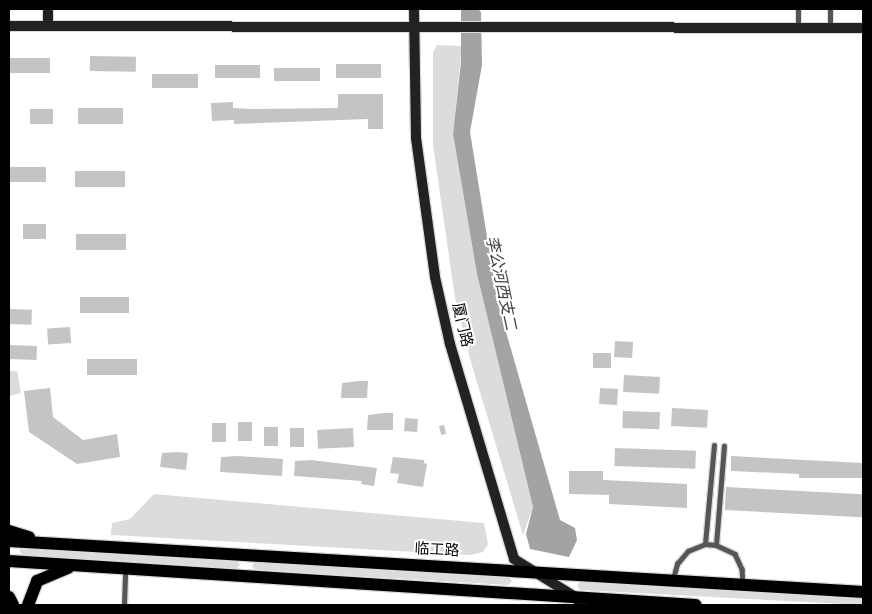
<!DOCTYPE html>
<html>
<head>
<meta charset="utf-8">
<style>
	body { margin:0 }
	#map { position:relative; width:872px; height:614px; overflow:hidden; background:#fff; font-family:Signika,"Noto Sans SC",sans-serif }
	div>[style] { position:absolute }
	.green>* { inset:0; background:#dcdcdc }
	.water>* { inset:0; background:#a3a3a3 }
	.building>* { inset:0; background:#c4c4c4; transform-origin:0 0 }
	.roads { filter:drop-shadow(1px 0 #dbdbdb) drop-shadow(-1px 0 #dbdbdb) drop-shadow(0 1px #dbdbdb) drop-shadow(0 -1px #dbdbdb) }
	.lane>* { height:4.5px; margin:-2.25px; padding:0 2.25px; transform-origin:2.25px; border-radius:2.25px; background:#555 }
	.secondary>* { height:10px; margin:-5px; padding:0 5px; transform-origin:5px; border-radius:5px; background:#222 }
	.primary>* { height:12px; margin:-6px; padding:0 6px; transform-origin:6px; border-radius:6px; background:#000 }
	span { translate:-50% -50%; white-space:nowrap; text-align:center; line-height:1.15; -webkit-text-stroke:4px #fff; paint-order:stroke }
	.street-label { font-size:15px; color:#000 }
	.water-label { font-size:16px; color:#444; font-style:italic }
	.frame { position:absolute; inset:0; border:10px solid #000; pointer-events:none }
</style>
</head>
<body>
<div id="map">
	<div class="green">
		<i style="clip-path:polygon(437px 45px,462px 46px,453px 134px,477px 274px,533px 507px,523px 535px,470px 359px,455px 298px,433px 145px,433px 52px)"></i>
		<i style="clip-path:polygon(9px 371px,17px 371px,21px 393px,9px 396px)"></i>
		<i style="clip-path:polygon(154px 494px,484px 523px,488px 544px,483px 552px,470px 555px,111px 535px,112px 523px,130px 519px)"></i>
		<i style="clip-path:polygon(23px 547px,237px 560px,240px 565px,236px 569px,23px 556px,19px 551px)"></i>
		<i style="clip-path:polygon(255px 562px,509px 576px,512px 581px,508px 585px,255px 570px,252px 566px)"></i>
		<i style="clip-path:polygon(580px 581px,863px 599px,863px 605px,580px 590px,577px 586px)"></i>
	</div>
	<div class="water">
		<i style="clip-path:polygon(461px 9px,478px 9px,481px 12px,482px 65px,470px 132px,498px 304px,560px 520px,575px 528px,577px 540px,569px 557px,530px 549px,526px 534px,533px 507px,477px 274px,453px 134px,461px 62px)"></i>
	</div>
	<div class="building">
		<i style="left:90px;top:56px;width:46px;height:15px;rotate:1deg"></i>
		<i style="left:9px;top:58px;width:41px;height:15px"></i>
		<i style="left:336px;top:64px;width:45px;height:14px"></i>
		<i style="left:215px;top:65px;width:45px;height:13px"></i>
		<i style="left:274px;top:68px;width:46px;height:13px"></i>
		<i style="left:198px;top:74px;width:14px;height:46px;rotate:90deg"></i>
		<i style="clip-path:polygon(338px 94px,383px 94px,383px 129px,368px 129px,368px 119px,234px 124px,234px 120px,212px 121px,211px 103px,233px 102px,233px 108px,253px 109px,338px 108px)"></i>
		<i style="left:78px;top:108px;width:45px;height:16px"></i>
		<i style="left:30px;top:109px;width:23px;height:15px"></i>
		<i style="left:46px;top:167px;width:15px;height:37px;rotate:90deg"></i>
		<i style="left:75px;top:171px;width:50px;height:16px"></i>
		<i style="left:23px;top:224px;width:23px;height:15px"></i>
		<i style="left:76px;top:234px;width:50px;height:16px"></i>
		<i style="left:80px;top:297px;width:49px;height:16px"></i>
		<i style="left:9px;top:309px;width:23px;height:15px;rotate:2deg"></i>
		<i style="left:70px;top:327px;width:16px;height:23px;rotate:86deg"></i>
		<i style="left:615px;top:341px;width:18px;height:16px;rotate:3deg"></i>
		<i style="left:9px;top:345px;width:28px;height:14px;rotate:2deg"></i>
		<i style="left:593px;top:353px;width:18px;height:15px"></i>
		<i style="left:137px;top:359px;width:16px;height:50px;rotate:90deg"></i>
		<i style="left:624px;top:375px;width:36px;height:17px;rotate:3deg"></i>
		<i style="clip-path:polygon(358px 381px,368px 381px,367px 398px,341px 398px,342px 383px)"></i>
		<i style="clip-path:polygon(50px 388px,53px 417px,83px 440px,117px 434px,120px 457px,77px 464px,29px 432px,24px 391px)"></i>
		<i style="left:600px;top:388px;width:18px;height:16px;rotate:3deg"></i>
		<i style="left:672px;top:408px;width:36px;height:18px;rotate:3deg"></i>
		<i style="left:623px;top:411px;width:37px;height:17px;rotate:2deg"></i>
		<i style="clip-path:polygon(384px 413px,393px 413px,393px 430px,367px 430px,368px 415px)"></i>
		<i style="left:405px;top:418px;width:13px;height:13px;rotate:4deg"></i>
		<i style="left:238px;top:422px;width:14px;height:19px"></i>
		<i style="left:212px;top:423px;width:14px;height:19px"></i>
		<i style="left:444px;top:425px;width:9px;height:5px;rotate:77deg"></i>
		<i style="left:264px;top:427px;width:14px;height:19px"></i>
		<i style="left:290px;top:428px;width:14px;height:19px"></i>
		<i style="left:353px;top:428px;width:19px;height:36px;rotate:87deg"></i>
		<i style="left:615px;top:448px;width:81px;height:18px;rotate:2deg"></i>
		<i style="clip-path:polygon(178px 452px,188px 453px,186px 470px,160px 467px,162px 453px)"></i>
		<i style="clip-path:polygon(237px 456px,283px 459px,282px 476px,220px 472px,221px 457px)"></i>
		<i style="clip-path:polygon(731px 456px,863px 463px,863px 478px,799px 478px,799px 474px,731px 471px)"></i>
		<i style="clip-path:polygon(393px 457px,424px 460px,424px 463px,427px 464px,423px 487px,397px 483px,399px 474px,390px 473px)"></i>
		<i style="clip-path:polygon(311px 460px,377px 468px,374px 486px,361px 484px,362px 481px,294px 476px,295px 461px)"></i>
		<i style="clip-path:polygon(569px 471px,603px 471px,603px 480px,687px 484px,687px 508px,609px 504px,609px 495px,569px 494px)"></i>
		<i style="left:726px;top:487px;width:137px;height:23px;rotate:3deg"></i>
	</div>
	<div class="roads">
		<div class="lane">
			<i style="left:798px;top:27px;width:18px;rotate:-90deg"></i>
			<i style="left:830px;top:27px;width:18px;rotate:-90deg"></i>
			<i style="left:705px;top:544px;width:99px;rotate:-84.8deg"></i>
			<i style="left:716px;top:545px;width:99px;rotate:-85.4deg"></i>
			<i style="left:673px;top:579px;width:16px;rotate:-75deg"></i>
			<i style="left:677px;top:564px;width:17px;rotate:-50deg"></i>
			<i style="left:688px;top:551px;width:18px;rotate:-22deg"></i>
			<i style="left:705px;top:544px;width:11px;rotate:5deg"></i>
			<i style="left:716px;top:545px;width:21px;rotate:25deg"></i>
			<i style="left:735px;top:554px;width:17px;rotate:65deg"></i>
			<i style="left:742px;top:569px;width:15px;rotate:86deg"></i>
			<i style="left:124px;top:605px;width:36px;rotate:-88deg"></i>
		</div>
		<div class="secondary">
			<i style="left:414px;top:9px;width:129px;rotate:89.1deg"></i>
			<i style="left:416px;top:138px;width:140px;rotate:82.2deg"></i>
			<i style="left:435px;top:277px;width:69px;rotate:77.4deg"></i>
			<i style="left:450px;top:344px;width:224px;rotate:73.4deg"></i>
			<i style="left:514px;top:559px;width:74px;rotate:31.8deg"></i>
			<i style="left:577px;top:598px;width:8px;rotate:67deg"></i>
			<i style="left:9px;top:26px;width:854px;rotate:0.13deg"></i>
			<i style="left:48px;top:26px;width:17px;rotate:-90deg"></i>
		</div>
		<div class="primary">
			<i style="left:9px;top:531px;width:21px;rotate:17deg"></i>
			<i style="left:9px;top:541px;width:856px;rotate:3.42deg"></i>
			<i style="left:9px;top:561px;width:688px;rotate:3.66deg"></i>
			<i style="left:9px;top:597px;width:9px;rotate:63deg"></i>
			<i style="left:28px;top:605px;width:26px;rotate:-69deg"></i>
			<i style="left:37px;top:581px;width:34px;rotate:-23deg"></i>
		</div>
	</div>
	<div class="street-label">
		<span style="left:462px;top:325px;rotate:77deg">厦门路</span>
		<span style="left:437px;top:550px;rotate:3deg">临工路</span>
	</div>
	<div class="water-label">
		<span style="left:501px;top:283px;rotate:78deg">李公河西支二</span>
	</div>
	<div class="frame"></div>
</div>
</body>
</html>
